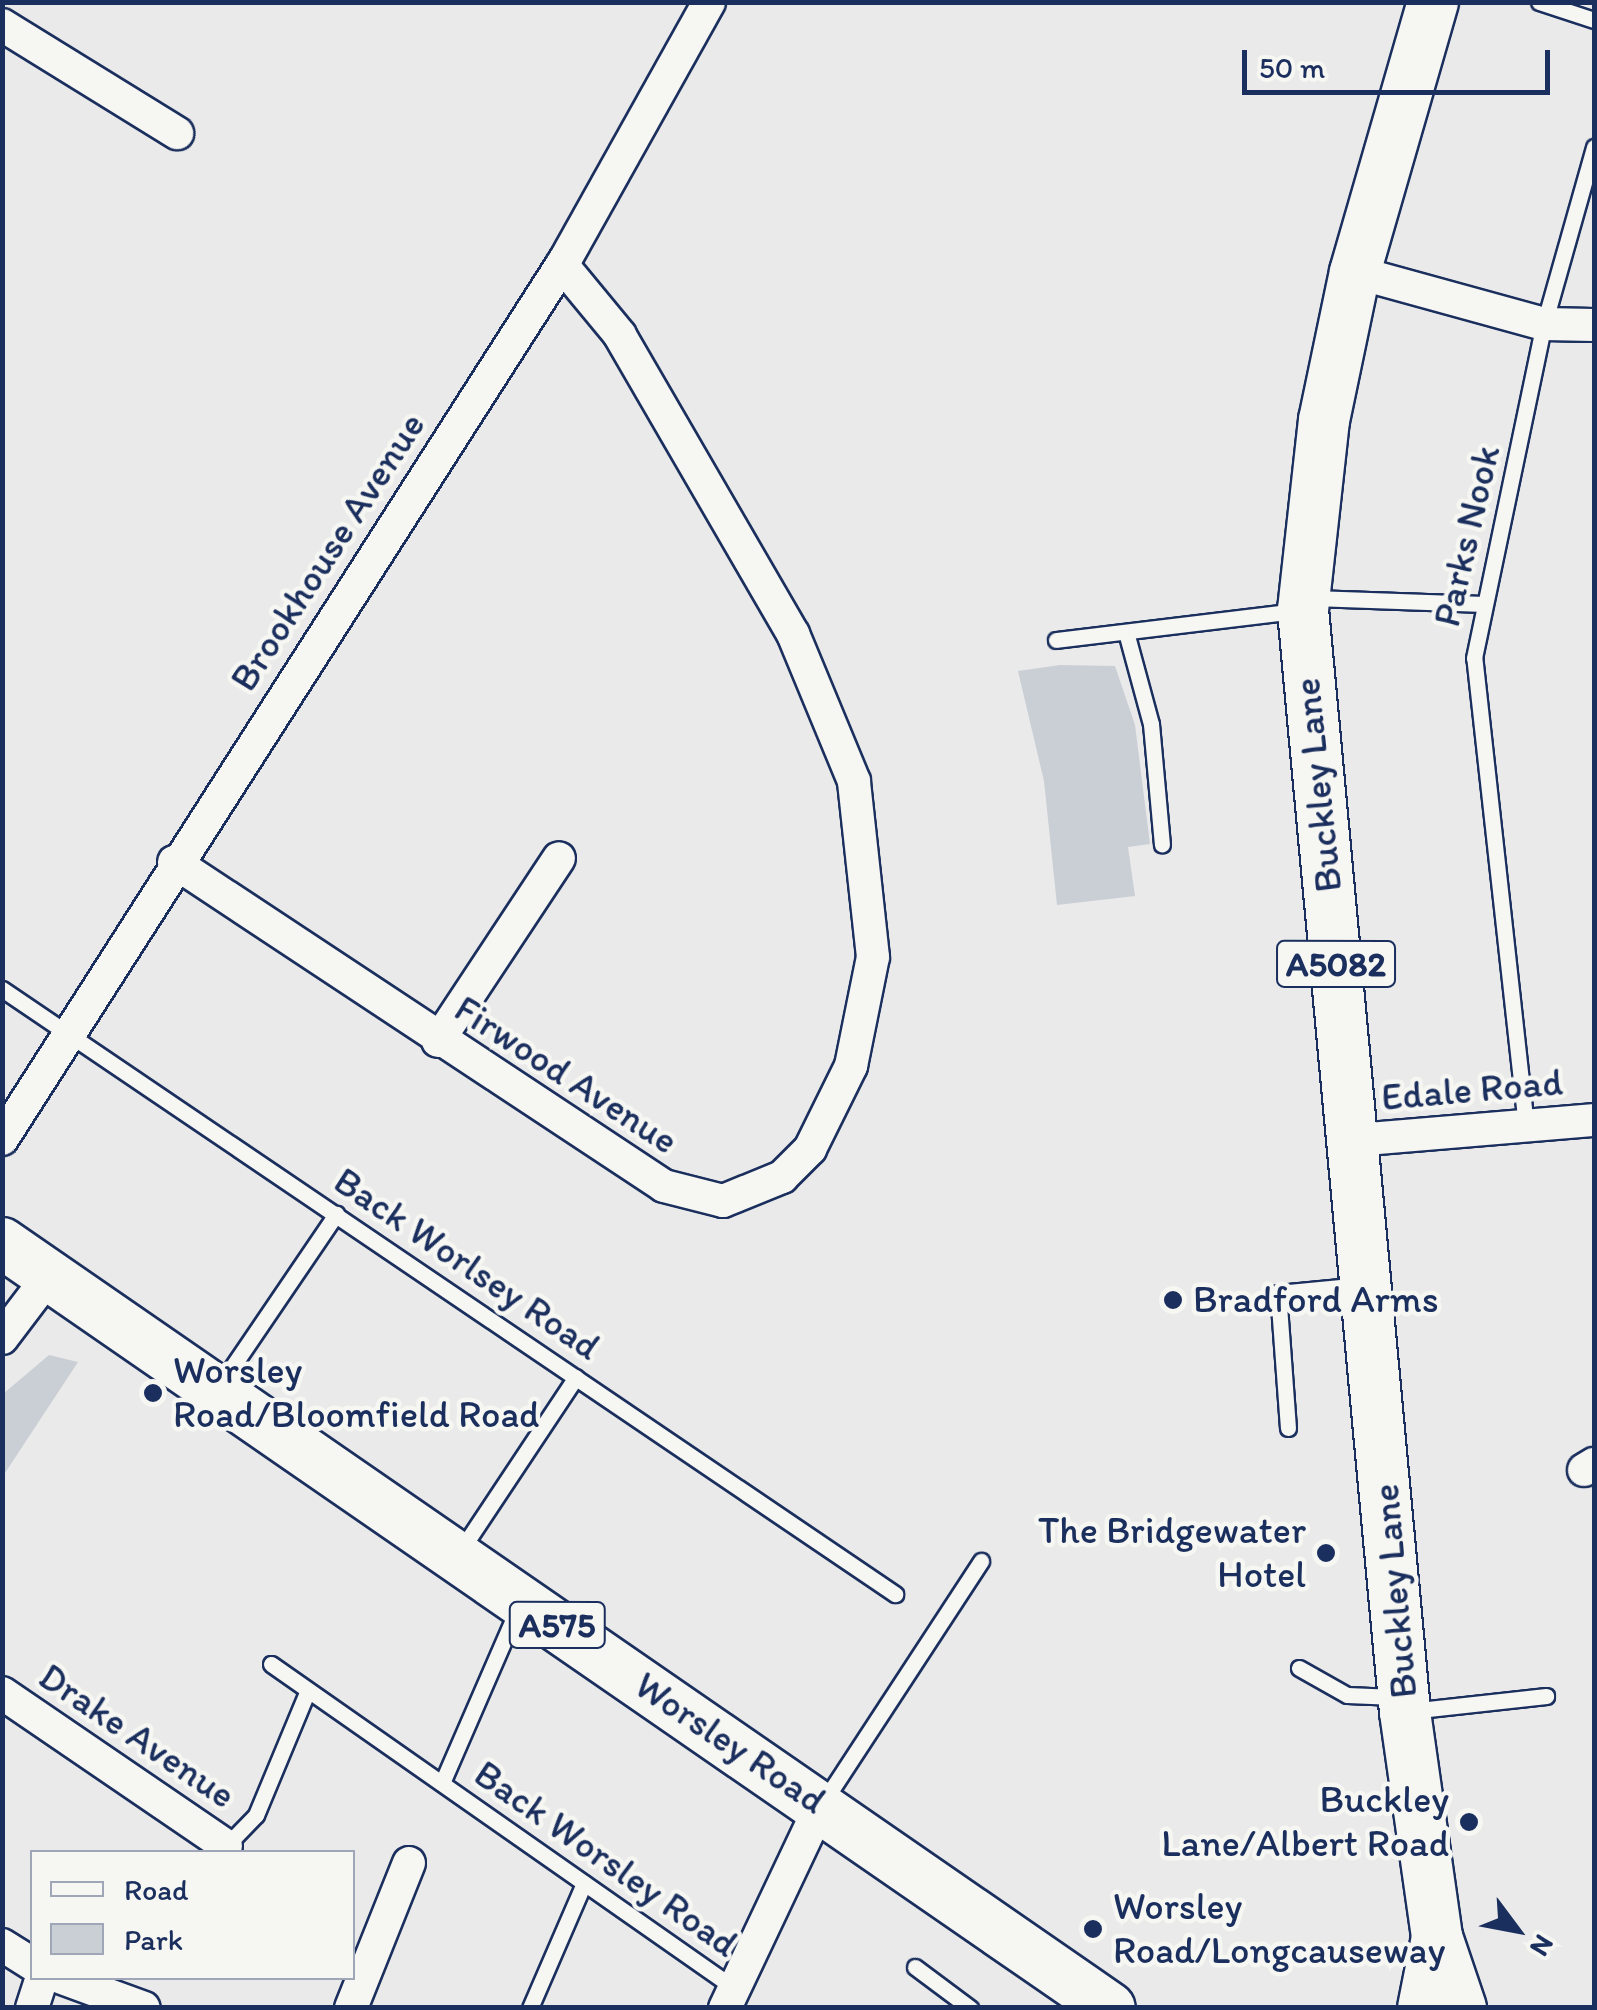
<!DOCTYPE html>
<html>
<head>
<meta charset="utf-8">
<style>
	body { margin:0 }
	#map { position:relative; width:1597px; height:2010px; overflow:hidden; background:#e9eae9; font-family:Itim,sans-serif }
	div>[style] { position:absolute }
	.green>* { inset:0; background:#caced5 }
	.roads { filter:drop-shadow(2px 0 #1b2f5e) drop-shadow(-2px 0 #1b2f5e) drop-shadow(0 2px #1b2f5e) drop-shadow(0 -2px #1b2f5e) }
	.service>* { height:15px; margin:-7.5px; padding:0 7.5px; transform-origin:7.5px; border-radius:7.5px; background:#f6f6f2 }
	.minor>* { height:32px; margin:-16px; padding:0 16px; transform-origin:16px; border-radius:16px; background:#f6f6f2 }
	.primary>* { height:50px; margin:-25px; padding:0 25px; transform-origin:25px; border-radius:25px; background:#f6f6f2 }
	.dots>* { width:28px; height:28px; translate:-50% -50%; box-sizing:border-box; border:5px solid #f6f6f2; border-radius:50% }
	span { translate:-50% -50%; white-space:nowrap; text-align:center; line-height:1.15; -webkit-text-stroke:9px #f6f6f2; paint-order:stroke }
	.shield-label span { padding:2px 8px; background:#f6f6f2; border:2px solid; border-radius:8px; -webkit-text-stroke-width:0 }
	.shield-label { font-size:35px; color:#1b2f5e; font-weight:700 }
	.street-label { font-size:38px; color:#1b2f5e }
	.poi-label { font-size:38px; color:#1b2f5e }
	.left { translate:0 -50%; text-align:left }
	.right { translate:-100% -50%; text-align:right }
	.frame { position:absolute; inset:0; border:5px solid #1b2f5e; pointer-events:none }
	.legend { position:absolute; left:30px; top:1850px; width:325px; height:130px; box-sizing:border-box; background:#f6f6f2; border:2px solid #9ea6b7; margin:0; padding:12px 18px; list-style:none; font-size:30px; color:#1b2f5e }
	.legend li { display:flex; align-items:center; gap:20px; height:50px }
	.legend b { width:50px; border:2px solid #9ea6b7 }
	.north { position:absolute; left:1467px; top:1880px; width:100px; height:100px; -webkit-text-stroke:8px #f6f6f2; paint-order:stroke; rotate:122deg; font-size:28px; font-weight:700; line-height:40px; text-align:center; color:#1b2f5e }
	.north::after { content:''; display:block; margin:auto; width:35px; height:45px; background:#1b2f5e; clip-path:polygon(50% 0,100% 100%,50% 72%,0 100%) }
	.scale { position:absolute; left:1242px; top:50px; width:308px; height:45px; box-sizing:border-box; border:5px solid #1b2f5e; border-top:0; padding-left:12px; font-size:30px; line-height:35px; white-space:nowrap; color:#1b2f5e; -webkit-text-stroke:8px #f6f6f2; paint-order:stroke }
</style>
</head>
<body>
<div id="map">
	<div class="green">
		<i style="clip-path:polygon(1060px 665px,1115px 666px,1135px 725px,1150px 844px,1128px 847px,1135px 896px,1057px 905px,1044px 781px,1018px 671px)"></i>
		<i style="clip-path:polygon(49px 1355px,78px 1362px,3px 1476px,3px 1394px)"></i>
	</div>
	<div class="roads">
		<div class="service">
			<i style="left:1539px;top:2px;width:58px;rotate:18.1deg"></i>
			<i style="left:1313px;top:598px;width:171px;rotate:2deg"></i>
			<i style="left:1126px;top:632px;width:95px;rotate:74.8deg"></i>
			<i style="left:1151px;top:724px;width:121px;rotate:84.8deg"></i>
			<i style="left:1056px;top:640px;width:241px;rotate:-6.9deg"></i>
			<i style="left:2px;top:989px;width:1079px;rotate:34.12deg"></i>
			<i style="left:1526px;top:1126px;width:471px;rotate:-96.3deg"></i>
			<i style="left:1474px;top:658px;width:341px;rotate:-78.2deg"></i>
			<i style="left:1544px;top:324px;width:184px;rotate:-74.2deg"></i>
			<i style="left:220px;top:1385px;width:207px;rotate:-55.8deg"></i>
			<i style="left:1288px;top:1428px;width:135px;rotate:-94.2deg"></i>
			<i style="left:1278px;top:1293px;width:81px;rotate:-5.6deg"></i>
			<i style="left:459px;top:1553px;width:211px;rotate:-56.4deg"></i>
			<i style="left:271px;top:1664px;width:565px;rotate:34.98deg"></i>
			<i style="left:1299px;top:1668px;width:55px;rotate:29.4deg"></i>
			<i style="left:1347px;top:1695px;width:48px;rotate:2.4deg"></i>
			<i style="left:1410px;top:1711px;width:137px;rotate:-6.3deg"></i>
			<i style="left:442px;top:1783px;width:191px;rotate:-66.5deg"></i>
			<i style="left:824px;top:1801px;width:287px;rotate:-56.8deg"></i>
			<i style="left:226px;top:1846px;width:43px;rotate:-45.9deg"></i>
			<i style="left:256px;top:1815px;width:135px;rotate:-67.4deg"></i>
			<i style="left:915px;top:1967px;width:69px;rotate:36.7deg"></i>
			<i style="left:530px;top:2008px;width:136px;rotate:-66.6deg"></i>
		</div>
		<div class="minor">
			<i style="left:2px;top:25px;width:206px;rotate:31.7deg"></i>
			<i style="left:1355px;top:272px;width:196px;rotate:15.4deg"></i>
			<i style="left:1544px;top:324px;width:50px;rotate:1.1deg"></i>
			<i style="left:174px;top:862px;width:587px;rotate:33.47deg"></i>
			<i style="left:664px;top:1186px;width:61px;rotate:14.3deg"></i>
			<i style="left:723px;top:1201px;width:64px;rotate:-22.1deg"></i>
			<i style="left:782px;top:1177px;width:40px;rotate:-45deg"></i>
			<i style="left:810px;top:1149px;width:93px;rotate:-63.7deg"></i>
			<i style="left:851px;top:1066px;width:111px;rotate:-78.6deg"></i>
			<i style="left:873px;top:957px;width:177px;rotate:-96.2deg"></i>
			<i style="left:854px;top:781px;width:159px;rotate:-112.5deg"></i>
			<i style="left:793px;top:634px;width:345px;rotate:-120.1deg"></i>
			<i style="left:620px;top:335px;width:91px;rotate:-129.6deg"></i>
			<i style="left:438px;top:1041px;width:219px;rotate:-56.5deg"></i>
			<i style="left:2px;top:1139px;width:1044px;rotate:-57.36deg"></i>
			<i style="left:565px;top:260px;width:295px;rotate:-60.8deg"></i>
			<i style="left:1355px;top:1140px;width:240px;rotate:-4.8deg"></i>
			<i style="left:2px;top:1338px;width:78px;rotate:-52.8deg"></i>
			<i style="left:1584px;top:1470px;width:12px;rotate:-31deg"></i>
			<i style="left:2px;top:1693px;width:271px;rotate:34.3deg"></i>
			<i style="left:2px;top:1945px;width:36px;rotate:32deg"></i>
			<i style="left:62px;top:1978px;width:87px;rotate:20.1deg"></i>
			<i style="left:32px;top:2008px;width:32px;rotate:-72deg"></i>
			<i style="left:351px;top:2008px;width:156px;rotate:-68.2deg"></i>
			<i style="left:725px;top:2008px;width:225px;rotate:-64.7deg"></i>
		</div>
		<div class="primary">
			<i style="left:1433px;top:2px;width:281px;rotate:106.1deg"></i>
			<i style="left:1355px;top:272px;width:151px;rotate:101.8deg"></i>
			<i style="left:1324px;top:420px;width:191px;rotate:96.3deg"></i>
			<i style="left:1303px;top:610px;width:1107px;rotate:84.71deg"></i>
			<i style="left:1405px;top:1712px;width:227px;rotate:81.9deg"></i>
			<i style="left:1437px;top:1937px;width:75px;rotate:71.3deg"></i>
			<i style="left:2px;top:1243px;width:1346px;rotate:34.62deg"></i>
			<i style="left:1423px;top:2008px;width:72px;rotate:-78.8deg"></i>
		</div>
	</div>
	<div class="dots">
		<i style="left:1173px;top:1300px;background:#1b2f5e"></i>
		<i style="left:153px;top:1393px;background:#1b2f5e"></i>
		<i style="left:1326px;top:1553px;background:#1b2f5e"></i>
		<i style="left:1469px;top:1822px;background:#1b2f5e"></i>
		<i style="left:1093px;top:1929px;background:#1b2f5e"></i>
	</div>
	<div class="shield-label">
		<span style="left:1336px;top:964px">A5082</span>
		<span style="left:557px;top:1625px">A575</span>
	</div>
	<div class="street-label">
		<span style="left:1467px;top:536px;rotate:-77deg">Parks Nook</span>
		<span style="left:328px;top:552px;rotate:-57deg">Brookhouse Avenue</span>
		<span style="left:1318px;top:785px;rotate:-96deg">Buckley Lane</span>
		<span style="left:566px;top:1075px;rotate:33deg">Firwood Avenue</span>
		<span style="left:1472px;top:1090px;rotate:-5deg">Edale Road</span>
		<span style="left:467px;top:1264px;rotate:34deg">Back Worlsey Road</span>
		<span style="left:1395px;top:1591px;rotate:-95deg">Buckley Lane</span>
		<span style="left:137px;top:1736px;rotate:34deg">Drake Avenue</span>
		<span style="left:730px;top:1743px;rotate:34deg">Worsley Road</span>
		<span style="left:606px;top:1859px;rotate:35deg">Back Worsley Road</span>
	</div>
	<div class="poi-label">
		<span class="left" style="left:1193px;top:1300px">Bradford Arms</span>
		<span class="left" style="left:173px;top:1393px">Worsley<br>Road/Bloomfield Road</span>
		<span class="right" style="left:1306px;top:1553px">The Bridgewater<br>Hotel</span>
		<span class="right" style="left:1449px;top:1822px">Buckley<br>Lane/Albert Road</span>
		<span class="left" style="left:1113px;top:1929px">Worsley<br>Road/Longcauseway</span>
	</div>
	<div class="frame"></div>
	<ul class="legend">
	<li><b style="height:12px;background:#f6f6f2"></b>Road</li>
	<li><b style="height:28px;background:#caced5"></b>Park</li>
	</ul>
	<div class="north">N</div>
	<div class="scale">50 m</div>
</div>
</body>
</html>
